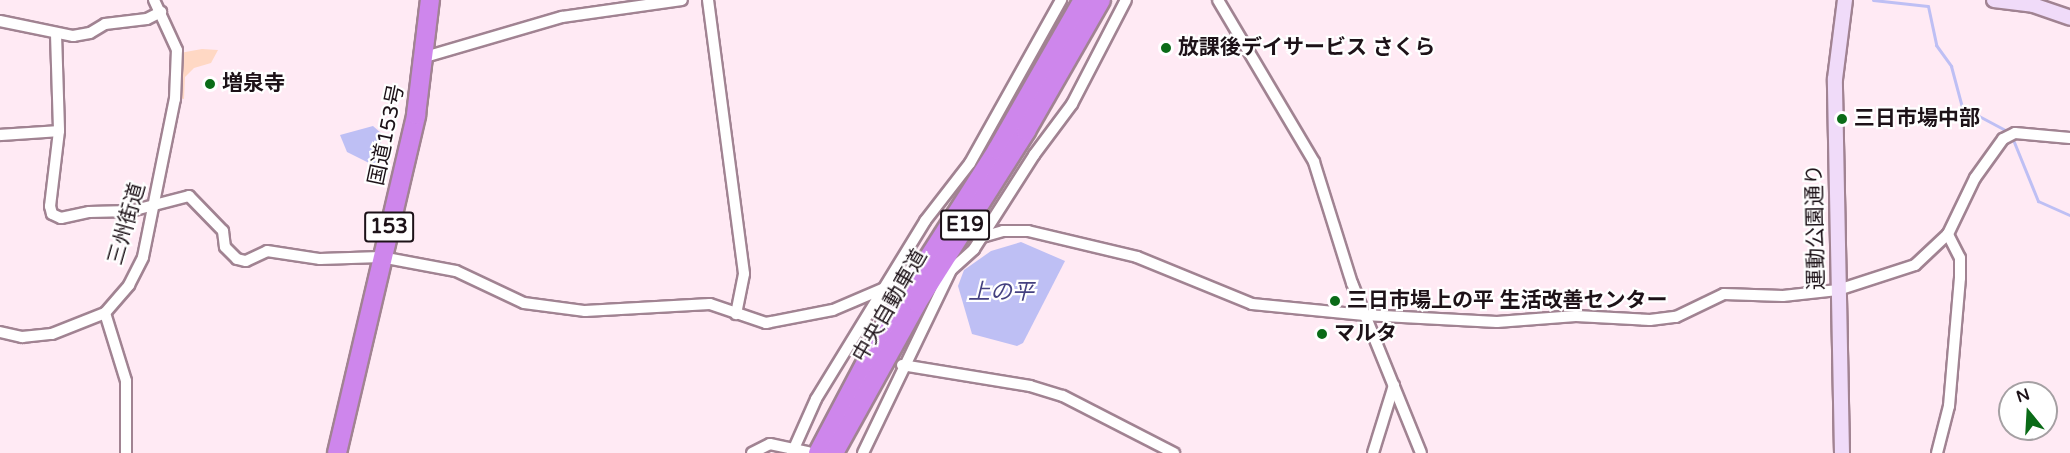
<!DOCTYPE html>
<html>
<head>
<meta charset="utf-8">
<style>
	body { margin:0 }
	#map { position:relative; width:2070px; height:453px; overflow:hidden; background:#ffeaf4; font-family:"Varela Round","Noto Sans JP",sans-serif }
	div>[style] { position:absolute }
	.green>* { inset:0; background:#ffd8c4 }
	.water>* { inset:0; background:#bebff4 }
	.stream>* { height:3px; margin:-1.5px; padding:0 1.5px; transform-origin:1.5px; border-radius:1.5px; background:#bebff4 }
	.roads { filter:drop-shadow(2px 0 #a18392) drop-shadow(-2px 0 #a18392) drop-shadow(0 2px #a18392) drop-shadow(0 -2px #a18392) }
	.street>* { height:10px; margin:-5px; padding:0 5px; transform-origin:5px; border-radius:5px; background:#fff }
	.secondary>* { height:14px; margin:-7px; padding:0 7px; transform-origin:7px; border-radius:7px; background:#f0dbf9 }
	.highway>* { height:18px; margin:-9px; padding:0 9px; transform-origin:9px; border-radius:9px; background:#ce86ec }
	.dots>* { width:16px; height:16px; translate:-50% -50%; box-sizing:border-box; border:3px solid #fff; border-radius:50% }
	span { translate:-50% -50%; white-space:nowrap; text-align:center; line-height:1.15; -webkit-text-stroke:4.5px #fff; paint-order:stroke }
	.shield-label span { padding:2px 4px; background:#fff; border:2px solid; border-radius:4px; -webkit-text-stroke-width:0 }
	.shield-label { font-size:20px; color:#1d1218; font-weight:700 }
	.poi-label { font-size:21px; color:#1d1218; font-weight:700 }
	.left { translate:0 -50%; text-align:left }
	.street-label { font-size:21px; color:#1d1218 }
	.water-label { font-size:22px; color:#454181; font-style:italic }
	.north { position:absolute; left:1998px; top:381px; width:60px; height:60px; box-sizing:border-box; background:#fff; border:2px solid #a5a0a3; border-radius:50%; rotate:342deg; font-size:16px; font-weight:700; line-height:24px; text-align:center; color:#1d1218 }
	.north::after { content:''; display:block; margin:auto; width:21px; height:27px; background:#0a6b17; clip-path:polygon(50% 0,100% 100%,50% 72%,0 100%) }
</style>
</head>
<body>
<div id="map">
	<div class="green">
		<i style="clip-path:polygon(202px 49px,218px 50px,211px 63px,194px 68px,185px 77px,184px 99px,179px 98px,180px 53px)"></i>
	</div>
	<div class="water">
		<i style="clip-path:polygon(373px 126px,381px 133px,379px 161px,373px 165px,347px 152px,340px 135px)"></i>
		<i style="clip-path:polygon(1021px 242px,1065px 261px,1023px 343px,1017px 346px,972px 334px,958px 286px,964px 270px,991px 251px)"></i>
	</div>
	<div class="stream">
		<i style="left:1873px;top:0;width:55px;rotate:6.2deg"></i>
		<i style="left:1928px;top:6px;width:40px;rotate:78deg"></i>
		<i style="left:1936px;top:45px;width:26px;rotate:54deg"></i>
		<i style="left:1951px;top:66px;width:42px;rotate:75deg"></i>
		<i style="left:1962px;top:107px;width:51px;rotate:28.1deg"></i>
		<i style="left:2014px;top:142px;width:64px;rotate:67.9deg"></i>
		<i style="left:2038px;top:201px;width:35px;rotate:24deg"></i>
	</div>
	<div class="roads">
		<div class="street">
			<i style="left:708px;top:0;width:276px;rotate:82.5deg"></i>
			<i style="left:744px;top:274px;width:41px;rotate:101.3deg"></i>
			<i style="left:1218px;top:0;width:188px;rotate:59.3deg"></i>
			<i style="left:1314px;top:162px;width:127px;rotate:72.6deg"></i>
			<i style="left:1352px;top:283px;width:183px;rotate:67.9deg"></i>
			<i style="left:0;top:21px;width:75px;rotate:11.6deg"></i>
			<i style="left:73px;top:36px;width:17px;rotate:-10deg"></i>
			<i style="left:90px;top:33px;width:17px;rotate:-31deg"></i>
			<i style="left:105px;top:24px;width:42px;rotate:-6.8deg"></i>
			<i style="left:147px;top:19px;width:16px;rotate:-27deg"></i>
			<i style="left:56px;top:34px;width:97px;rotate:88.2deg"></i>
			<i style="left:59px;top:131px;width:76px;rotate:96.8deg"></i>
			<i style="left:50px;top:206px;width:8px;rotate:76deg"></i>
			<i style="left:52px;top:214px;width:10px;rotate:24deg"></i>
			<i style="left:61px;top:218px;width:29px;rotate:-12deg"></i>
			<i style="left:89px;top:212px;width:42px;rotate:-1.4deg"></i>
			<i style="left:131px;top:211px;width:60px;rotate:-14.5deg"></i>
			<i style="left:189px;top:196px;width:49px;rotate:45.8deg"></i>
			<i style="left:223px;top:231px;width:16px;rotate:83deg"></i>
			<i style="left:225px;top:247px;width:17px;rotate:45deg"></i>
			<i style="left:237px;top:259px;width:9px;rotate:13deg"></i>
			<i style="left:246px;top:261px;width:23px;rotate:-25deg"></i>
			<i style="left:267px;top:251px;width:54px;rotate:8.6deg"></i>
			<i style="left:320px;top:259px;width:61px;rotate:-1.9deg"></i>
			<i style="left:381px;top:257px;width:76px;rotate:10.6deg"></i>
			<i style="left:456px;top:271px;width:75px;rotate:25.2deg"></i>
			<i style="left:524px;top:303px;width:62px;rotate:7.5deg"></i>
			<i style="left:585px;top:311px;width:125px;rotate:-3.2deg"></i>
			<i style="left:710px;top:304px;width:59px;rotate:18.7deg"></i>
			<i style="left:766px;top:323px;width:68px;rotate:-11deg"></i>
			<i style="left:833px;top:310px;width:59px;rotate:-23.1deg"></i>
			<i style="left:425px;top:57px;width:143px;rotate:-16.3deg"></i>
			<i style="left:562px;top:17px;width:121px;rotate:-8.1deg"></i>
			<i style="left:0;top:135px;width:59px;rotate:-3.9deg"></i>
			<i style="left:967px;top:234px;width:15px;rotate:11deg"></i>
			<i style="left:982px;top:237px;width:22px;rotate:-16deg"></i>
			<i style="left:1003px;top:231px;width:25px"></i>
			<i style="left:1028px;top:231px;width:112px;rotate:13.4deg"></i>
			<i style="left:1137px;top:257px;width:124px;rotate:22.2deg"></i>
			<i style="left:1252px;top:304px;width:113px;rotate:5.6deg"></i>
			<i style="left:1364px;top:315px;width:133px;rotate:3deg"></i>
			<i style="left:1497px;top:322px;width:79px;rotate:-4.3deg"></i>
			<i style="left:1576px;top:316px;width:74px;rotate:3.1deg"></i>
			<i style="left:1650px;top:320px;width:26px;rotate:-7deg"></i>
			<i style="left:1676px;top:317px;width:53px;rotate:-25.6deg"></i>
			<i style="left:1724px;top:294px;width:59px;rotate:1.9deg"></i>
			<i style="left:1783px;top:296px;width:55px;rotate:-6.2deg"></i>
			<i style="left:1838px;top:290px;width:81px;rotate:-18deg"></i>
			<i style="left:1915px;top:265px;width:45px;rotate:-43.2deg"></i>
			<i style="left:1948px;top:234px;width:62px;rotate:-64.3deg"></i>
			<i style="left:1975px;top:178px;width:48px;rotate:-54.3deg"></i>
			<i style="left:2003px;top:139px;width:13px;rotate:-27deg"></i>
			<i style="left:2015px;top:133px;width:55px;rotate:5.2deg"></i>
			<i style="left:105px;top:313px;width:71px;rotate:72.8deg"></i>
			<i style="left:126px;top:381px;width:72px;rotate:90deg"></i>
			<i style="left:0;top:332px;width:23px;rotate:13deg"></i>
			<i style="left:22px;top:337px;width:30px;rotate:-6deg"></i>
			<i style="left:52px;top:334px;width:57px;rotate:-21.6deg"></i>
			<i style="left:105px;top:313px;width:37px;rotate:-49deg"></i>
			<i style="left:129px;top:285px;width:31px;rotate:-63deg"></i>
			<i style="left:143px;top:257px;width:161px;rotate:-78.6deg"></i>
			<i style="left:175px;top:99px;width:49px;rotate:-87.7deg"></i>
			<i style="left:177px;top:50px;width:55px;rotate:-114.7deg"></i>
			<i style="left:902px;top:365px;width:130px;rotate:9.3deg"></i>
			<i style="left:1030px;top:386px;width:34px;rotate:17deg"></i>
			<i style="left:1063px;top:396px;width:125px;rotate:27.2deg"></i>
			<i style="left:752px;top:453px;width:20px;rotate:-27deg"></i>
			<i style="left:770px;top:444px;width:39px;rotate:12deg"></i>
			<i style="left:792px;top:453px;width:59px;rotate:-66deg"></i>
			<i style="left:816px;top:399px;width:209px;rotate:-58.5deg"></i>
			<i style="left:925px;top:221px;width:73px;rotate:-52.2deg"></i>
			<i style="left:970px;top:163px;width:187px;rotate:-60.8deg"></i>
			<i style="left:863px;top:453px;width:203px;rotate:-64.3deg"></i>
			<i style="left:951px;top:270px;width:31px;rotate:-42deg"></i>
			<i style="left:974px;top:249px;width:112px;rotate:-57.4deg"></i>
			<i style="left:1034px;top:155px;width:64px;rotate:-53.3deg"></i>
			<i style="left:1072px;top:104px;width:117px;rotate:-62.6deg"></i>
			<i style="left:1373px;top:453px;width:71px;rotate:-72.8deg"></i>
			<i style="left:1937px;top:453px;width:49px;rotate:-75.7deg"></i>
			<i style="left:1949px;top:406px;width:128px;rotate:-85.1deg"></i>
			<i style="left:1960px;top:278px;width:20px;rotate:-90deg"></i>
			<i style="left:1960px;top:258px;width:27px;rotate:-117deg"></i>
		</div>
		<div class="secondary">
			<i style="left:1994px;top:0;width:39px;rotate:7deg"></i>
			<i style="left:2033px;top:5px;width:39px;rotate:19deg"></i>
			<i style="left:1842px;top:453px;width:374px;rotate:-91.1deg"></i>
			<i style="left:1835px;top:79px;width:80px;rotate:-82.8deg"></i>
		</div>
		<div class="highway">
			<i style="left:337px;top:453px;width:347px;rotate:-76.8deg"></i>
			<i style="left:416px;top:115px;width:116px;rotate:-83.1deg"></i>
			<i style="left:818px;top:453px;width:144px;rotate:-62.2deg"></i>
			<i style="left:885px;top:326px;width:209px;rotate:-57.5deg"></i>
			<i style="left:997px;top:150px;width:173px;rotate:-60.2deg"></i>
			<i style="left:834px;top:453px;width:171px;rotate:-61deg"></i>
			<i style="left:917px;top:303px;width:204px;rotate:-57.6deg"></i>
			<i style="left:1026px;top:131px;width:151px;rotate:-60.2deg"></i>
		</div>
	</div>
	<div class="dots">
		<i style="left:1166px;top:48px;background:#0a6b17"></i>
		<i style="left:210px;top:84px;background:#0a6b17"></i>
		<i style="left:1842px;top:119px;background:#0a6b17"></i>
		<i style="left:1335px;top:301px;background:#0a6b17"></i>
		<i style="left:1322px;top:334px;background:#0a6b17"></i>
	</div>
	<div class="shield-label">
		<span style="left:965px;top:225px">E19</span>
		<span style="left:389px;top:227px">153</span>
	</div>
	<div class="poi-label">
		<span class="left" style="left:1178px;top:48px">放課後デイサービス さくら</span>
		<span class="left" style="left:222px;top:84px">増泉寺</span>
		<span class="left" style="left:1854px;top:119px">三日市場中部</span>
		<span class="left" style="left:1347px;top:301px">三日市場上の平 生活改善センター</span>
		<span class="left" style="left:1334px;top:334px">マルタ</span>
	</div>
	<div class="street-label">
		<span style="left:387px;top:135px;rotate:-78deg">国道153号</span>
		<span style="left:127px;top:224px;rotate:-74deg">三州街道</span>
		<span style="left:1816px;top:227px;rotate:-91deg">運動公園通り</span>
		<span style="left:890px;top:306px;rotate:-60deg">中央自動車道</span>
	</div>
	<div class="water-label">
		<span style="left:1001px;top:293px">上の平</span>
	</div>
	<div class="north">N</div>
</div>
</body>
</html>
